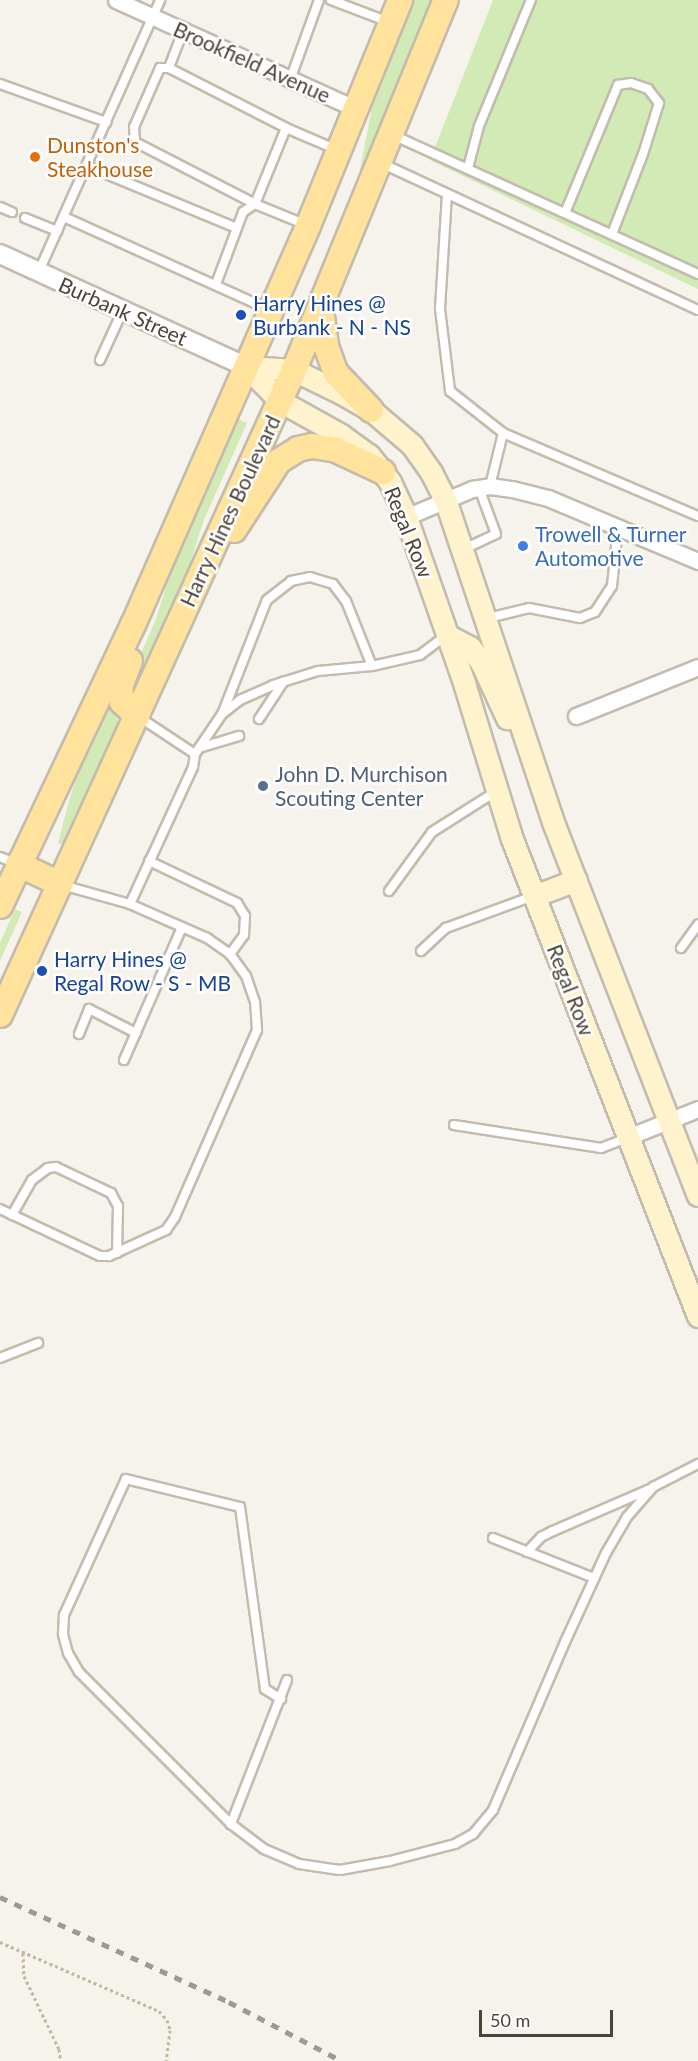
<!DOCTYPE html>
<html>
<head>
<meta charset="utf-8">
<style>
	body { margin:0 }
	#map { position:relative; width:698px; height:2061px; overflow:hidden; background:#f6f3ec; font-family:Lato,sans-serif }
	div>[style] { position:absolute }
	.green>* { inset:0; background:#d2eab5 }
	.path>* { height:3px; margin-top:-1.5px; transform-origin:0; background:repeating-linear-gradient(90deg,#c4b79f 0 3px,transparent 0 6px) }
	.roads { filter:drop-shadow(2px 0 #c2bbae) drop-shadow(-2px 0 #c2bbae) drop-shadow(0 2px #c2bbae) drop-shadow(0 -2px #c2bbae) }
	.service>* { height:8px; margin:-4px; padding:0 4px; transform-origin:4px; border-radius:4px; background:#fff }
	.minor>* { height:15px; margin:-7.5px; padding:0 7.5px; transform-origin:7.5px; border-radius:7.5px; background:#fff }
	.tertiary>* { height:18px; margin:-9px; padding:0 9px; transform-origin:9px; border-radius:9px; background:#fff }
	.secondary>* { height:21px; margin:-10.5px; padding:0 10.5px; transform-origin:10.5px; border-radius:10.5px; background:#fff3cd }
	.primary>* { height:24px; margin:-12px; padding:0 12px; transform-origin:12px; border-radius:12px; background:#ffe39c }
	.rail>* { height:4.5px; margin-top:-2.25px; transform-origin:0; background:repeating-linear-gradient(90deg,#9a9a9a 0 8px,transparent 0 16px) }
	.dots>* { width:16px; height:16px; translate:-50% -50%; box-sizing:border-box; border:3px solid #fff; border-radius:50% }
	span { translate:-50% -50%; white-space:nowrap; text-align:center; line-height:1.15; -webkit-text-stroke:5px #fff; paint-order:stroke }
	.street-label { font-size:21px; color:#4b4439 }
	.food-label { font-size:21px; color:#c56008 }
	.left { translate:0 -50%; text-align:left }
	.transit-label { font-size:21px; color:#164399 }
	.shop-label { font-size:21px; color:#366cbe }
	.service-label { font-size:21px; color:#4e5e75 }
	.scale { position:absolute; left:479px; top:2010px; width:134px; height:27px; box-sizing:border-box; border:3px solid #4b4439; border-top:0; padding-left:8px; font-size:18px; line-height:21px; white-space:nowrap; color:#4b4439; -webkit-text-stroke:4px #fff; paint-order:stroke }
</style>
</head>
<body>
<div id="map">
	<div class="green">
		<i style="clip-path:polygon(412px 0,435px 0,364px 177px,359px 175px,373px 102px)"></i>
		<i style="clip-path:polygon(493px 0,698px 0,698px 289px,430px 160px)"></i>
		<i style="clip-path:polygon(238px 419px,247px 423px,203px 522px,187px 575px,134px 694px,128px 691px,130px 679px,156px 619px,176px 555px)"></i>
		<i style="clip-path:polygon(109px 703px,114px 709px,119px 726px,64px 845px,58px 843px,70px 797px,85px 753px)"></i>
		<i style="clip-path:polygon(15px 909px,22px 912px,0 961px,0 943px)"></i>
	</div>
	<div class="path">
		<i style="left:0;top:1942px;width:173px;rotate:23.5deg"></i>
		<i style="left:159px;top:2011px;width:12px;rotate:48deg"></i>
		<i style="left:167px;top:2020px;width:10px;rotate:73deg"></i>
		<i style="left:170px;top:2030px;width:31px;rotate:97deg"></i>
		<i style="left:23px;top:1953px;width:23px;rotate:88deg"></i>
		<i style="left:24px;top:1976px;width:81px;rotate:64.4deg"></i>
		<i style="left:59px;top:2049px;width:12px;rotate:81deg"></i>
	</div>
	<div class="roads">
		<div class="service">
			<i style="left:331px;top:0;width:62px;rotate:20.8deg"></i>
			<i style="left:183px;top:31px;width:40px;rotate:111deg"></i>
			<i style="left:169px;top:68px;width:131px;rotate:27.1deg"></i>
			<i style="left:169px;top:68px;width:9px;rotate:180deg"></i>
			<i style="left:160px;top:68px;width:64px;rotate:113.8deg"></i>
			<i style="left:134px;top:127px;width:15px;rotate:86deg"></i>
			<i style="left:135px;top:142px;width:135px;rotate:27.3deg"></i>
			<i style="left:255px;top:204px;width:53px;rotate:22.2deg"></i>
			<i style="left:290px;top:80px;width:85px;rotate:-70.1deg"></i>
			<i style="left:0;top:84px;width:113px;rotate:19.7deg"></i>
			<i style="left:393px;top:135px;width:335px;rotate:24.5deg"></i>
			<i style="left:381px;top:163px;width:349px;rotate:24.9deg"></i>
			<i style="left:87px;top:166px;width:162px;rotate:22.5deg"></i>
			<i style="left:468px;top:168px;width:43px;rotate:-75.3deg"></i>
			<i style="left:479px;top:126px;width:136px;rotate:-67.6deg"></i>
			<i style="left:447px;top:194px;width:115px;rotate:93.5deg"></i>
			<i style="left:440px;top:309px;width:83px;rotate:83deg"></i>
			<i style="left:450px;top:391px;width:68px;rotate:38.4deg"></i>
			<i style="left:0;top:207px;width:13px;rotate:23deg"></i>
			<i style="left:565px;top:213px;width:139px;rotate:-67.5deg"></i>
			<i style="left:618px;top:85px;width:13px;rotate:-9deg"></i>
			<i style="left:631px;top:83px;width:18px;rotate:19deg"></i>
			<i style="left:648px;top:89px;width:18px;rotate:52deg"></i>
			<i style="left:659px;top:103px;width:53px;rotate:107.4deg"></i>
			<i style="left:643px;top:154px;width:86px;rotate:111.2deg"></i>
			<i style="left:64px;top:217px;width:224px;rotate:24.3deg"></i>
			<i style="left:25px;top:218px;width:35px;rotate:22deg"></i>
			<i style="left:39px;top:271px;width:297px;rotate:-65.9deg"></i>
			<i style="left:216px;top:284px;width:77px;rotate:-69.4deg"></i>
			<i style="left:243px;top:212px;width:14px;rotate:-34deg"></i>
			<i style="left:255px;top:204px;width:82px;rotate:-67.8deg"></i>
			<i style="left:286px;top:128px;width:53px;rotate:23.2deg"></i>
			<i style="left:100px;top:360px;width:55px;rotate:-65.3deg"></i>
			<i style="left:490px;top:486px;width:55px;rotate:-76.2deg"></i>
			<i style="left:503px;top:433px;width:212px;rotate:23.1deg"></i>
			<i style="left:464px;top:549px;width:35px;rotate:-25deg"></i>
			<i style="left:496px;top:534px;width:49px;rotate:-110.3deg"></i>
			<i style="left:488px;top:618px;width:42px;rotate:-13.7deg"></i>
			<i style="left:529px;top:608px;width:52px;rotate:11.1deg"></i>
			<i style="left:580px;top:618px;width:16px;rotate:-22deg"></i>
			<i style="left:595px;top:612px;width:31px;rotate:-57deg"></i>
			<i style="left:612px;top:586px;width:59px;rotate:-84.2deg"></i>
			<i style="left:223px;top:712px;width:120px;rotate:-68.6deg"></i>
			<i style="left:267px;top:600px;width:31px;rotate:-38deg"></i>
			<i style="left:291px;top:581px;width:19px;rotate:-12deg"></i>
			<i style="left:310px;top:577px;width:24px;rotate:17deg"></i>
			<i style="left:333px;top:584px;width:21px;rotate:53deg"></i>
			<i style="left:346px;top:601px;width:70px;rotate:68.2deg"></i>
			<i style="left:139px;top:717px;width:67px;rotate:33.5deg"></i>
			<i style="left:259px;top:719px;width:45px;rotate:-56.7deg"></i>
			<i style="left:199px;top:748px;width:42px;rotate:-16.7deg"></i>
			<i style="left:0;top:857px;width:16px;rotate:22deg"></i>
			<i style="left:149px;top:861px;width:98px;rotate:25.5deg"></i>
			<i style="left:237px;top:903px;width:15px;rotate:58deg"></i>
			<i style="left:245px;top:916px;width:19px;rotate:93deg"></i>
			<i style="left:244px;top:935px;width:24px;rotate:126deg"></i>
			<i style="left:389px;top:891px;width:73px;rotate:-53.9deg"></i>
			<i style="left:432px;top:832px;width:75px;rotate:-32.4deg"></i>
			<i style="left:130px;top:904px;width:151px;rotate:-65.3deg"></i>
			<i style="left:193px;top:767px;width:13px;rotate:-81deg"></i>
			<i style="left:195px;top:754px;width:48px;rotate:-56deg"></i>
			<i style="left:222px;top:714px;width:23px;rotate:-38deg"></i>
			<i style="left:240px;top:700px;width:36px;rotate:-24deg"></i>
			<i style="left:273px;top:685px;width:47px;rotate:-17.3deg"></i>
			<i style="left:318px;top:671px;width:54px;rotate:-5.3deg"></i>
			<i style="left:372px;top:666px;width:49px;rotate:-12.9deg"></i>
			<i style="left:420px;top:655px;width:31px;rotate:-37deg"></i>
			<i style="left:681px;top:948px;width:29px;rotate:-54deg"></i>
			<i style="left:421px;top:951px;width:34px;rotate:-43deg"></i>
			<i style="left:446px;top:928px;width:93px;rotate:-20.2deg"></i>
			<i style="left:79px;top:1034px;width:27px;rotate:-68deg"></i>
			<i style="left:89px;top:1009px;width:53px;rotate:27.1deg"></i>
			<i style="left:124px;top:1060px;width:145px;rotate:-66.4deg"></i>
			<i style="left:454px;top:1125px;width:149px;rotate:8.9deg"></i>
			<i style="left:601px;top:1148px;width:28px;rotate:-21deg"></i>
			<i style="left:0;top:1209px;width:110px;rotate:25.2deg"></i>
			<i style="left:100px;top:1256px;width:9px"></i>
			<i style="left:109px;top:1256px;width:63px;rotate:-24.5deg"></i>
			<i style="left:166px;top:1230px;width:16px;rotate:-55deg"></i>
			<i style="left:175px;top:1217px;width:204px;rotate:-66.3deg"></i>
			<i style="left:257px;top:1030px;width:28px;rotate:-94deg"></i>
			<i style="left:255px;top:1002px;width:28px;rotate:-109deg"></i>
			<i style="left:246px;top:976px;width:27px;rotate:-126deg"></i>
			<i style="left:230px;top:954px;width:28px;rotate:-145deg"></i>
			<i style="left:207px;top:938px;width:84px;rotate:-156.2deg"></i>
			<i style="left:130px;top:904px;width:71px;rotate:-164.4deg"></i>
			<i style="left:12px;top:1215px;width:40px;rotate:-60.3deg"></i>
			<i style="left:32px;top:1180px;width:20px;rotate:-37deg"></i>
			<i style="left:48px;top:1168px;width:8px;rotate:-7deg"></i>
			<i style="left:56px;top:1167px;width:61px;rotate:25.3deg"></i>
			<i style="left:111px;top:1193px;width:15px;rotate:62deg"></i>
			<i style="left:118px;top:1206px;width:47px;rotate:91.2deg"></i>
			<i style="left:0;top:1358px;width:41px;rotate:-21.5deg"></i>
			<i style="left:493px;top:1538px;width:109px;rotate:21.6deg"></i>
			<i style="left:527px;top:1552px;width:21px;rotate:-47deg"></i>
			<i style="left:541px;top:1537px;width:13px;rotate:-27deg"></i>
			<i style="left:553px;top:1531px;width:106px;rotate:-23.4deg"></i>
			<i style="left:287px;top:1680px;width:155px;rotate:111.3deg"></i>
			<i style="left:231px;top:1824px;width:41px;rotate:37.1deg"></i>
			<i style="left:264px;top:1849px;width:38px;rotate:23deg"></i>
			<i style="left:299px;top:1864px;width:41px;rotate:8.3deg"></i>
			<i style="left:340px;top:1870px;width:51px;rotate:-10.2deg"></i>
			<i style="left:390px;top:1861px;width:67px;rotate:-14.7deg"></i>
			<i style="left:455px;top:1844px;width:21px;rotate:-29deg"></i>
			<i style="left:473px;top:1834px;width:31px;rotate:-50deg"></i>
			<i style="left:493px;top:1810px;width:183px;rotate:-66.8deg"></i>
			<i style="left:565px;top:1642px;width:98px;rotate:-65.3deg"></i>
			<i style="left:606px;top:1553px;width:42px;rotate:-59.7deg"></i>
			<i style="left:627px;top:1517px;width:40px;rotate:-49deg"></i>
			<i style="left:653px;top:1487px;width:51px;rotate:-27.1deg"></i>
			<i style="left:231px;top:1824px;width:215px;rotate:-135deg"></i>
			<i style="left:79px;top:1672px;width:22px;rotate:-120deg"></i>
			<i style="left:68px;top:1653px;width:20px;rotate:-105deg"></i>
			<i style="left:63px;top:1634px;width:19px;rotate:-87deg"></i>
			<i style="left:64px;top:1615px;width:149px;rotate:-65.5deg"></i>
			<i style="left:126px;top:1479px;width:117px;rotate:13.8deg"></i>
			<i style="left:240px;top:1507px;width:184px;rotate:82.2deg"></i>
			<i style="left:265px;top:1689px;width:19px;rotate:32deg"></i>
		</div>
		<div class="minor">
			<i style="left:116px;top:0;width:264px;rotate:24.4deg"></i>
			<i style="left:406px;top:517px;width:72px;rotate:-23deg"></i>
			<i style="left:472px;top:489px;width:18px;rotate:-9deg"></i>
			<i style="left:490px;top:486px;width:22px;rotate:8deg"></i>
			<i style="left:512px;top:489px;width:37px;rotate:14deg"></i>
			<i style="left:548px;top:498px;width:163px;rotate:22.8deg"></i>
			<i style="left:576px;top:716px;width:131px;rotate:-21.9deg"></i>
			<i style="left:628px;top:1137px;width:75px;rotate:-21.8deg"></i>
		</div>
		<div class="tertiary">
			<i style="left:0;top:254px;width:272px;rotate:24.6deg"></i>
		</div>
		<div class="secondary">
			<i style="left:247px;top:367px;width:47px;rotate:45.9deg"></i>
			<i style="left:280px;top:401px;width:70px;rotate:29.1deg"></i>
			<i style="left:341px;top:435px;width:34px;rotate:36deg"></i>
			<i style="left:369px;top:455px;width:34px;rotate:52deg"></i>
			<i style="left:390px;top:482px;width:38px;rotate:65deg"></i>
			<i style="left:406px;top:517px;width:176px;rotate:70.7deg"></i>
			<i style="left:464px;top:683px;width:163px;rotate:72.9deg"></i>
			<i style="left:512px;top:839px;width:512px;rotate:68.7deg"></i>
			<i style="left:247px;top:367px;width:47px;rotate:3.7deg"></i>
			<i style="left:294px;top:370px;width:52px;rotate:26.1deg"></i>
			<i style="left:341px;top:393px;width:34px;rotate:30deg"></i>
			<i style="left:371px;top:410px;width:54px;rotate:40.5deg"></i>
			<i style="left:412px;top:445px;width:33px;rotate:55deg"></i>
			<i style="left:431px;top:472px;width:30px;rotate:63deg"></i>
			<i style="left:445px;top:499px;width:341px;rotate:71.5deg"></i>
			<i style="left:553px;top:822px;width:400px;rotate:68.8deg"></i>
			<i style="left:447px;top:635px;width:26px;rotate:28deg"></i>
			<i style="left:470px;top:647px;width:19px;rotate:54deg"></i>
			<i style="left:481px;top:662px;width:62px;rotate:65.1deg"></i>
			<i style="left:534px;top:896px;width:45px;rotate:-20.9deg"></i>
		</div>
		<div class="primary">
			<i style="left:321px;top:309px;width:37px;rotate:82deg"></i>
			<i style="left:326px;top:346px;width:29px;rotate:70deg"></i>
			<i style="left:336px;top:373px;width:51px;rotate:46.6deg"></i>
			<i style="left:234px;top:530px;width:82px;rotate:-56.9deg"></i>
			<i style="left:279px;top:461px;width:22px;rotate:-32deg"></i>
			<i style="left:298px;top:449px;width:14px;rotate:-12deg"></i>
			<i style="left:312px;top:446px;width:24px;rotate:9deg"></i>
			<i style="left:336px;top:450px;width:52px;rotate:25.1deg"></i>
			<i style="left:130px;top:661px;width:28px;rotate:111deg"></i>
			<i style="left:120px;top:687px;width:15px;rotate:82deg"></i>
			<i style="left:122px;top:702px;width:21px;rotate:43deg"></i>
			<i style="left:18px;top:864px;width:47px;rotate:25.5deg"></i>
			<i style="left:0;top:906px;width:311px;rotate:-64.7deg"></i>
			<i style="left:133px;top:625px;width:436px;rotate:-66.3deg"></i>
			<i style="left:308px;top:226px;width:244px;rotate:-67.8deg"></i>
			<i style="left:0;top:1015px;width:709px;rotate:-65.5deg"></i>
			<i style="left:294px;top:370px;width:400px;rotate:-67.7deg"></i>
		</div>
	</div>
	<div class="rail">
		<i style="left:0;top:1897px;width:252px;rotate:24.6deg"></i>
		<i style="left:229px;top:2002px;width:127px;rotate:27.6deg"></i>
	</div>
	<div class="dots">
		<i style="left:35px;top:157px;background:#e8710a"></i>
		<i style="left:241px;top:315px;background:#1a4fb4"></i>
		<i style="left:523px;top:546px;background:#3f7fe0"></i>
		<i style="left:263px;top:786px;background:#5c6f8a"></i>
		<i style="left:42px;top:971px;background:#1a4fb4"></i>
	</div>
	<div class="street-label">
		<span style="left:252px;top:62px;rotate:24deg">Brookfield Avenue</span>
		<span style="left:123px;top:311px;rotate:24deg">Burbank Street</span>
		<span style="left:230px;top:511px;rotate:-65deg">Harry Hines Boulevard</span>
		<span style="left:409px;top:532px;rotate:68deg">Regal Row</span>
		<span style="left:571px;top:990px;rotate:69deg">Regal Row</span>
	</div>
	<div class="food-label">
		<span class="left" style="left:47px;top:157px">Dunston's<br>Steakhouse</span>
	</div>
	<div class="transit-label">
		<span class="left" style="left:253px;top:315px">Harry Hines @<br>Burbank - N - NS</span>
		<span class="left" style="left:54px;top:971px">Harry Hines @<br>Regal Row - S - MB</span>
	</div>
	<div class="shop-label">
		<span class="left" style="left:535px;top:546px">Trowell &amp; Turner<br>Automotive</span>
	</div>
	<div class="service-label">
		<span class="left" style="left:275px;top:786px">John D. Murchison<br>Scouting Center</span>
	</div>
	<div class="scale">50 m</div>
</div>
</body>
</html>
